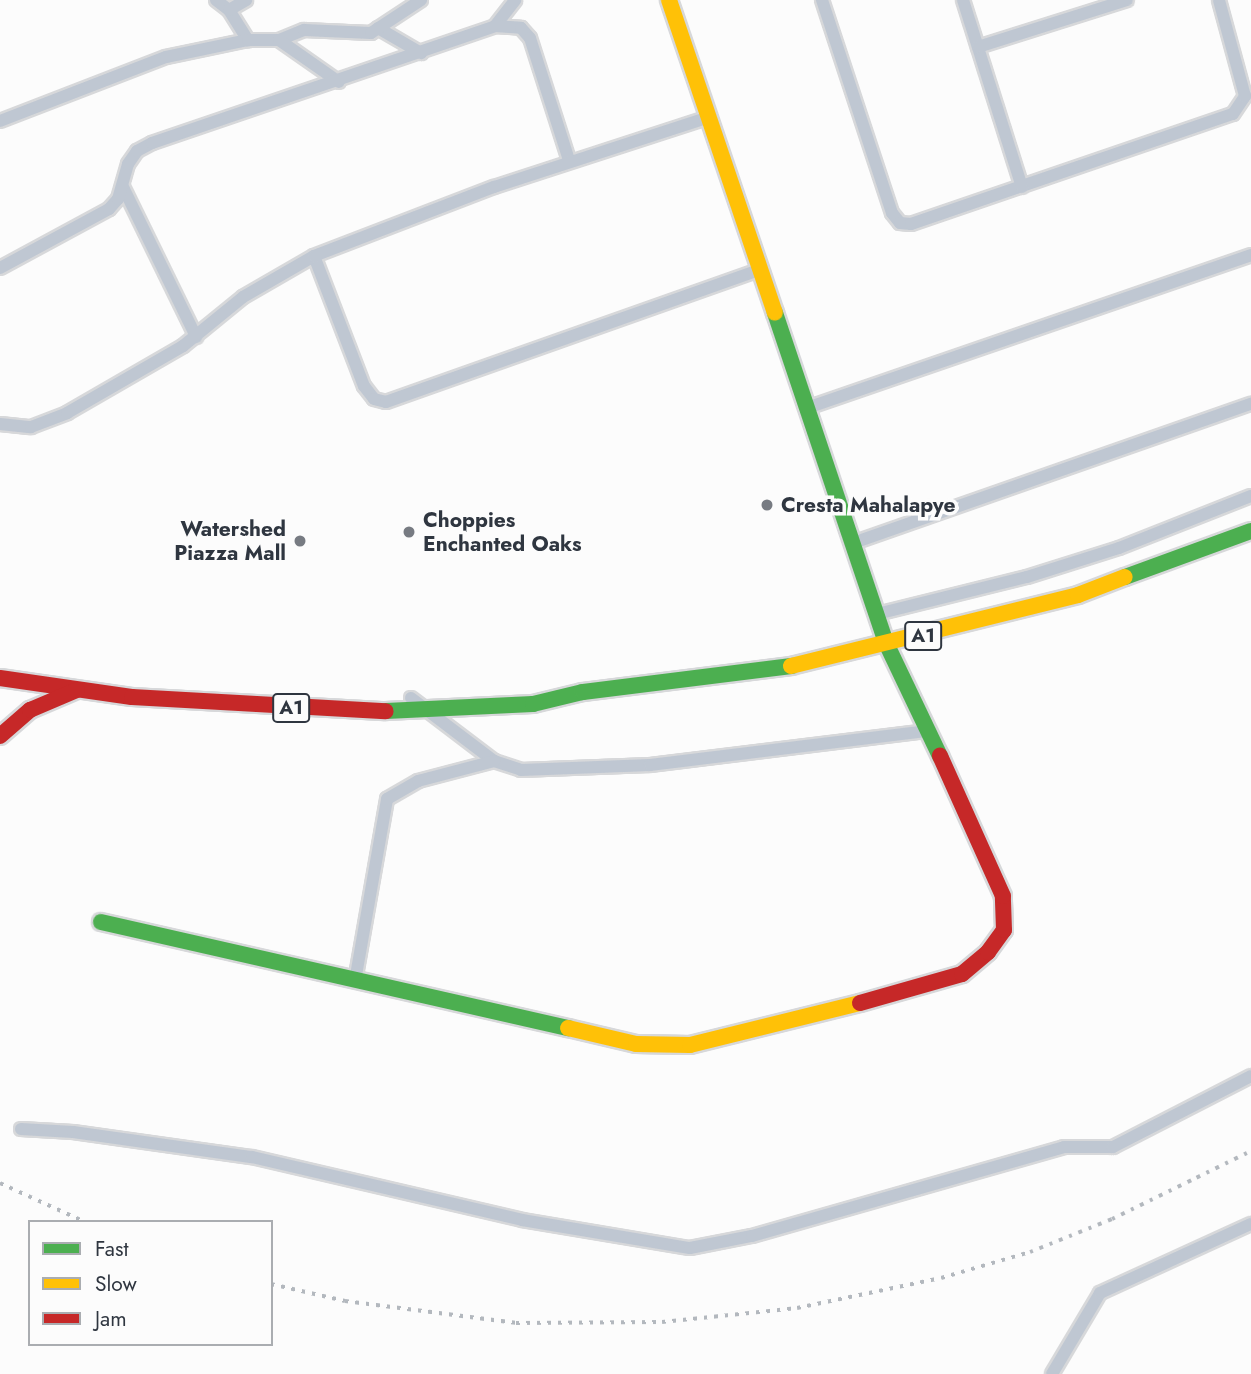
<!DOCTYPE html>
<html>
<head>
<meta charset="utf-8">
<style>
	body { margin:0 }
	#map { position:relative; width:1251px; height:1374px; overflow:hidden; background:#fcfcfc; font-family:Jost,sans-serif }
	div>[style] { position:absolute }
	.roads { filter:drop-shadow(2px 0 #d7d8da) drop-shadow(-2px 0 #d7d8da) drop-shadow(0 2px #d7d8da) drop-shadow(0 -2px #d7d8da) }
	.street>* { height:12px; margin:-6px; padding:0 6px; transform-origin:6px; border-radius:6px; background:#bfc7d2 }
	.fast>* { height:16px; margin:-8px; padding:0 8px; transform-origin:8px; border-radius:8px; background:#4caf50 }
	.slow>* { height:16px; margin:-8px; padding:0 8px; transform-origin:8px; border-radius:8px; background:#ffc107 }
	.jam>* { height:16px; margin:-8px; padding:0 8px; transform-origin:8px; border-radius:8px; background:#c62828 }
	.rail>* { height:3.5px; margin-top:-1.75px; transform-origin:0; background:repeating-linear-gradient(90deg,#b3b8be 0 3.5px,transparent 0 10.5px) }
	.dots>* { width:19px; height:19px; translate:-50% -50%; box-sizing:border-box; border:4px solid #fcfcfc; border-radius:50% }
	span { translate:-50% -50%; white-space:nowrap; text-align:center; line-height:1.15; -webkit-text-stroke:7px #fcfcfc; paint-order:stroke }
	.shield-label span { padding:2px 5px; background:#fcfcfc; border:2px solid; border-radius:5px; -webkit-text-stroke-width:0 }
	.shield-label { font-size:19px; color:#2f3640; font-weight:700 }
	.poi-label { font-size:21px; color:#2f3640; font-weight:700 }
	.left { translate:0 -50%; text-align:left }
	.right { translate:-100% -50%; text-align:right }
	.legend { position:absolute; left:28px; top:1220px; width:245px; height:126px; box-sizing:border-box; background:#fcfcfc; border:2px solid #aaadb1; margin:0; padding:9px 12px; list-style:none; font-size:21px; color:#2f3640 }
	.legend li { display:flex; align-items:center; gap:14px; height:35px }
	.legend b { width:35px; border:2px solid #aaadb1 }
</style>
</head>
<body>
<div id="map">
	<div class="roads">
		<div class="street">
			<i style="left:216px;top:0;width:16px;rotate:38deg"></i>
			<i style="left:229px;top:10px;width:36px;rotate:58deg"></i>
			<i style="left:822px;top:0;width:224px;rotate:71.8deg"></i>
			<i style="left:892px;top:213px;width:13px;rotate:51deg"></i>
			<i style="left:900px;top:223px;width:11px;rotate:5deg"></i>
			<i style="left:911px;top:224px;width:340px;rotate:-18.9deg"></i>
			<i style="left:1233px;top:114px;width:22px;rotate:-56deg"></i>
			<i style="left:1245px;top:96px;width:99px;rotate:-105.2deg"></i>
			<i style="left:963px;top:0;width:196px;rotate:72.5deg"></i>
			<i style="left:229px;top:10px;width:20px;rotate:-30deg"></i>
			<i style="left:495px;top:26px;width:33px;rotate:-52deg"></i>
			<i style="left:378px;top:28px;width:50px;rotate:30.2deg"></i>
			<i style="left:279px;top:40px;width:27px;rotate:-22deg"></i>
			<i style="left:304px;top:30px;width:67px;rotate:2.6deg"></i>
			<i style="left:371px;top:33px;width:60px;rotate:-33.4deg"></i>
			<i style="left:978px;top:47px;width:156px;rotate:-17.5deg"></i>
			<i style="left:0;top:121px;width:178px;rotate:-21.1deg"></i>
			<i style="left:166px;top:57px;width:84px;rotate:-11.7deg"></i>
			<i style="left:248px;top:40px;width:31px"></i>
			<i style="left:279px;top:40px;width:73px;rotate:35deg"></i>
			<i style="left:123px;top:187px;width:167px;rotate:64deg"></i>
			<i style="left:314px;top:256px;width:139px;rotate:69deg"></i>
			<i style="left:364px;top:386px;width:16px;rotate:52deg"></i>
			<i style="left:374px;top:399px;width:12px;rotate:14deg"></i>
			<i style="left:386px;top:402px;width:396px;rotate:-19.5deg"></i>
			<i style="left:0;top:268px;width:124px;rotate:-28.4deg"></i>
			<i style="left:109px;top:209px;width:13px;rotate:-48deg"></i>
			<i style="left:118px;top:199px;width:36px;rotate:-74deg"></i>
			<i style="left:128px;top:164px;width:16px;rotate:-55deg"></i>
			<i style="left:137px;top:151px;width:17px;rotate:-28deg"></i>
			<i style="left:152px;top:143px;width:362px;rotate:-18.8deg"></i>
			<i style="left:495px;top:26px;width:26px;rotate:4deg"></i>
			<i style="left:521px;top:28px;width:13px;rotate:48deg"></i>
			<i style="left:530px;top:38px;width:128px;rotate:72.3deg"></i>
			<i style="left:807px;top:408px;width:470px;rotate:-19deg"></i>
			<i style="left:0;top:424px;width:31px;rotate:6deg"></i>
			<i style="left:31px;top:427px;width:39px;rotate:-21deg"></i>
			<i style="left:67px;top:413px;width:134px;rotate:-30deg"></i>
			<i style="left:183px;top:346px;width:77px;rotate:-39.2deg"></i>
			<i style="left:243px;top:297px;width:82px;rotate:-30deg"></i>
			<i style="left:314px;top:256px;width:193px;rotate:-21deg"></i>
			<i style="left:494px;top:187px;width:223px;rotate:-18deg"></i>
			<i style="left:853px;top:543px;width:422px;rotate:-19.3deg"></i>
			<i style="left:877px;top:614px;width:154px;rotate:-13.9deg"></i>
			<i style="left:1027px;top:577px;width:96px;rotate:-17.5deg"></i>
			<i style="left:1119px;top:548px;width:142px;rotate:-21.5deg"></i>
			<i style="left:411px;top:698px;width:104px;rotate:37.2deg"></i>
			<i style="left:494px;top:761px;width:28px;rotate:18deg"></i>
			<i style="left:521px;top:770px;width:129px;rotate:-2.2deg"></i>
			<i style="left:650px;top:765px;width:278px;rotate:-7deg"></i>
			<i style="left:355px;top:981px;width:185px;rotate:-80deg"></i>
			<i style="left:387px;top:799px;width:36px;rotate:-30deg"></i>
			<i style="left:418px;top:781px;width:79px;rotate:-14.7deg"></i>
			<i style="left:21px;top:1129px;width:52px;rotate:3.3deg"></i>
			<i style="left:73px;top:1132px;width:181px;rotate:8deg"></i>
			<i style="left:252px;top:1157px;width:277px;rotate:13.1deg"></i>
			<i style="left:522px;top:1220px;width:170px;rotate:9.5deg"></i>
			<i style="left:690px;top:1248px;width:63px;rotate:-11deg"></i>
			<i style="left:752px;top:1236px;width:324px;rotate:-15.9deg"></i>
			<i style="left:1064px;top:1147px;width:49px"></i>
			<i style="left:1113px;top:1147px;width:155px;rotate:-27.2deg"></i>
			<i style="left:1052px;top:1374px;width:94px;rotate:-59.3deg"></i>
			<i style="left:1100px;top:1293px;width:166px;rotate:-24.6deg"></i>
		</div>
		<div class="fast">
			<i style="left:775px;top:313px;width:350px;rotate:71.4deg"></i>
			<i style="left:887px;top:645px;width:123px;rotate:64.5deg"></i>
			<i style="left:1125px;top:577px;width:134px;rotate:-20.1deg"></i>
			<i style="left:386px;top:711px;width:147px;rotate:-2.7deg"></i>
			<i style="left:533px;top:704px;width:51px;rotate:-13.5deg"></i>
			<i style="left:583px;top:692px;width:210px;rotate:-7.1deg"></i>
			<i style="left:101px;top:922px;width:479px;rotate:12.8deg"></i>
		</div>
		<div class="slow">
			<i style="left:669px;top:0;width:330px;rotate:71.3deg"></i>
			<i style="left:791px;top:666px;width:296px;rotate:-13.9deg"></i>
			<i style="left:1078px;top:595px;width:50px;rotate:-21deg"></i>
			<i style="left:568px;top:1028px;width:70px;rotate:13.2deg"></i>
			<i style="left:636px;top:1044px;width:54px;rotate:1.1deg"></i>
			<i style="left:690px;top:1045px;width:175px;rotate:-13.9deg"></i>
		</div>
		<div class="jam">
			<i style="left:0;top:678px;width:133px;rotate:8.2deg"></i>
			<i style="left:132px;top:697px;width:254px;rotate:3.2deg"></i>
			<i style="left:0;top:736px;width:40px;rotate:-41deg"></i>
			<i style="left:30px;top:710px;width:51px;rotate:-23.1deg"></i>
			<i style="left:860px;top:1003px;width:106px;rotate:-15.9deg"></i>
			<i style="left:962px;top:974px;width:34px;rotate:-40deg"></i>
			<i style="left:988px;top:952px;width:27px;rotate:-54deg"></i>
			<i style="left:1004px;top:930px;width:34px;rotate:-92deg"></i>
			<i style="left:1003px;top:896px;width:154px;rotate:-114.2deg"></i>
		</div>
	</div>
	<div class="rail">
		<i style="left:0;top:1183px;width:94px;rotate:24.6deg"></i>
		<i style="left:271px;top:1284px;width:76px;rotate:12.9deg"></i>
		<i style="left:345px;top:1301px;width:172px;rotate:7.3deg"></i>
		<i style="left:516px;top:1323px;width:146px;rotate:-0.4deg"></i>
		<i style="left:662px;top:1322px;width:136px;rotate:-5.9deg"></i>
		<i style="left:797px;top:1308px;width:147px;rotate:-11.8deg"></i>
		<i style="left:941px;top:1278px;width:93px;rotate:-16.3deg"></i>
		<i style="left:1030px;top:1252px;width:88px;rotate:-21.9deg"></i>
		<i style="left:1112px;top:1219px;width:155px;rotate:-26.1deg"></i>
	</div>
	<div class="dots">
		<i style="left:767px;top:505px;background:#777b82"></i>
		<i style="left:409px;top:532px;background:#777b82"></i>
		<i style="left:300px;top:541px;background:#777b82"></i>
	</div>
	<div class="shield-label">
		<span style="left:923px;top:636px">A1</span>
		<span style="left:291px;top:708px">A1</span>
	</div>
	<div class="poi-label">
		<span class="left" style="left:781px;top:505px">Cresta Mahalapye</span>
		<span class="left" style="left:423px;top:532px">Choppies<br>Enchanted Oaks</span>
		<span class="right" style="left:286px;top:541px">Watershed<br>Piazza Mall</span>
	</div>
	<ul class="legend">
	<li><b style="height:9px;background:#4caf50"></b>Fast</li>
	<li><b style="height:9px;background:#ffc107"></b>Slow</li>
	<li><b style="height:9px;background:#c62828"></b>Jam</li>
	</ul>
</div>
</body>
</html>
